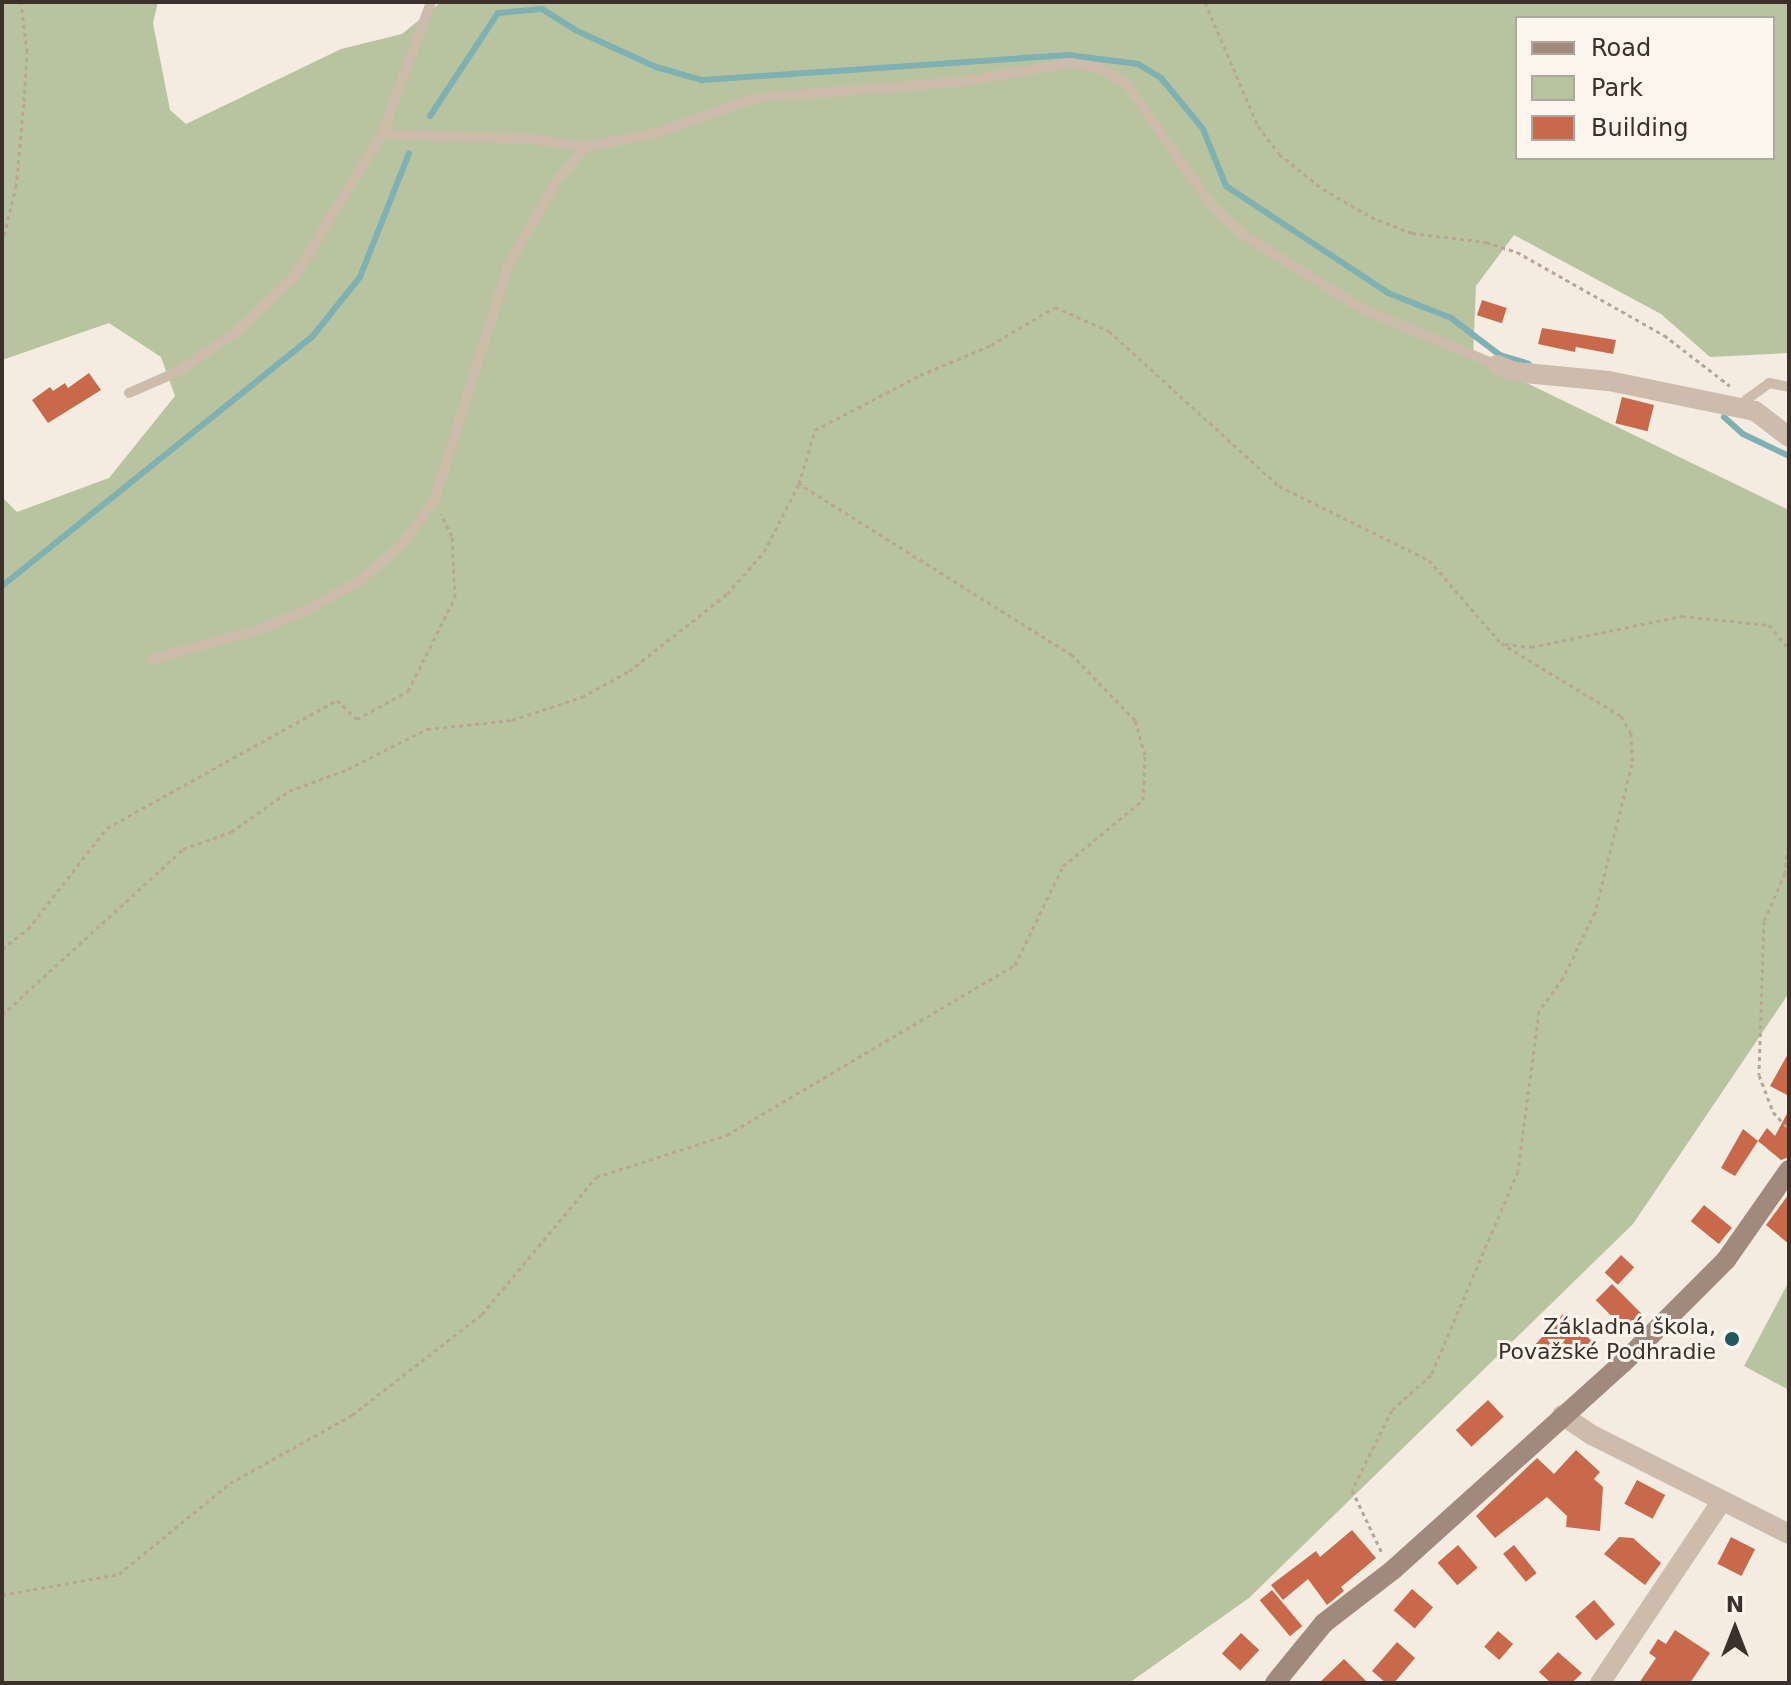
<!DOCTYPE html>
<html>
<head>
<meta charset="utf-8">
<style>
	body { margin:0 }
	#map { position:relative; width:1791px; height:1685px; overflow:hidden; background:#f4ebe1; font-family:"DejaVu Sans",sans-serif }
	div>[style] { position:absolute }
	.green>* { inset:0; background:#b8c4a0 }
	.stream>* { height:6px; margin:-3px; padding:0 3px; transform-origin:3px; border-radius:3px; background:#7fb0b2 }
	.building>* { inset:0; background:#c8694b; transform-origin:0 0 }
	.path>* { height:3px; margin-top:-1.5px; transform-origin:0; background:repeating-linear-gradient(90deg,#b9a596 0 4px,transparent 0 8px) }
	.lane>* { height:10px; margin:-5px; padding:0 5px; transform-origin:5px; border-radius:5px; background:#cdbbac }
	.street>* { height:20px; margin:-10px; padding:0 10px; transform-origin:10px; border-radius:10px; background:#cdbbac }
	.secondary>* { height:20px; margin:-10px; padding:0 10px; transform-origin:10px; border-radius:10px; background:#a18a7d }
	.dots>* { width:22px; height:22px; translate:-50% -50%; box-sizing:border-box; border:4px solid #fbf5ee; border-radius:50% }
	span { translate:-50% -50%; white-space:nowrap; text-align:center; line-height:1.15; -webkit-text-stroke:6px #fbf5ee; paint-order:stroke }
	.poi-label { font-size:22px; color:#3b302b }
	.right { translate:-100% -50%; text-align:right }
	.frame { position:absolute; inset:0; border:4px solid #3b302b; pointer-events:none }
	.legend { position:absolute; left:1515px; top:16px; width:260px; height:144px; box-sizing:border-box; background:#fbf5ee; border:2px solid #aea6a0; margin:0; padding:10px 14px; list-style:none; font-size:24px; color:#3b302b }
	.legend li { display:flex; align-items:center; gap:16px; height:40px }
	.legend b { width:40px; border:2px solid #aea6a0 }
	.north { position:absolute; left:1695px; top:1589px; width:80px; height:80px; -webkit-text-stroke:6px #fbf5ee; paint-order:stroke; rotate:0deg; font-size:22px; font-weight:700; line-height:32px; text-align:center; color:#3b302b }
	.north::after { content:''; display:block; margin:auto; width:28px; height:36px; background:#3b302b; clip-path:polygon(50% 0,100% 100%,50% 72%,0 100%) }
</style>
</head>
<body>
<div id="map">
	<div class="green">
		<i style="clip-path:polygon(evenodd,2px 2px,158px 2px,153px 23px,170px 110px,186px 124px,341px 49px,402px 34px,441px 2px,1789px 2px,1789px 353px,1710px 357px,1661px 314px,1514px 235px,1476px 286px,1473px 357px,1789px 510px,1789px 993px,1633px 1224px,1249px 1598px,1129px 1683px,2px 1683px,2px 497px,17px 512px,109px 478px,175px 396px,161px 357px,109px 323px,2px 360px,2px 2px,1517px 18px,1773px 18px,1773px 158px,1517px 158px,1517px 18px)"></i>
		<i style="clip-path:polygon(1787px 1285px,1789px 1286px,1789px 1390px,1744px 1366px)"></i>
	</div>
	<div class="stream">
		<i style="left:430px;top:116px;width:123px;rotate:-56.6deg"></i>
		<i style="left:498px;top:13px;width:44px;rotate:-5.2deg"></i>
		<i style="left:542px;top:9px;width:39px;rotate:32deg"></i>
		<i style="left:575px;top:30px;width:89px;rotate:24.6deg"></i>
		<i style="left:656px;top:67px;width:48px;rotate:15.8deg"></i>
		<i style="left:702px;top:80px;width:367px;rotate:-3.9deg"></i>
		<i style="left:1068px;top:55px;width:71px;rotate:7.3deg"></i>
		<i style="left:1138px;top:64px;width:27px;rotate:31deg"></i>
		<i style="left:1161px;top:78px;width:66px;rotate:50.5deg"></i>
		<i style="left:1203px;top:129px;width:61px;rotate:68deg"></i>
		<i style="left:1226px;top:186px;width:194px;rotate:33.4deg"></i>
		<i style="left:1388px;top:293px;width:68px;rotate:21.6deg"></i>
		<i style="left:1451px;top:318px;width:61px;rotate:37.1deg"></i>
		<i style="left:1500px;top:355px;width:30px;rotate:17deg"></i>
		<i style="left:1724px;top:417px;width:25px;rotate:42deg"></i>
		<i style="left:1743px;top:434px;width:51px;rotate:25.6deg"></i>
		<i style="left:2px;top:586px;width:398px;rotate:-38.8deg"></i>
		<i style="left:312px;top:337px;width:77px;rotate:-51.3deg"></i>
		<i style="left:360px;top:277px;width:133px;rotate:-68.4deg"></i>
	</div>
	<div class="building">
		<i style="left:1482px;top:300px;width:26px;height:16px;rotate:18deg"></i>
		<i style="clip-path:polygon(1542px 328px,1616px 340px,1613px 354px,1576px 347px,1577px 341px,1575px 352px,1538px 344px)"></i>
		<i style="clip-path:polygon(89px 373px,101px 390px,48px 423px,32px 400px,50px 387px,53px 391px,65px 383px,68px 388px)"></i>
		<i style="left:1622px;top:397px;width:33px;height:27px;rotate:14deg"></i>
		<i style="clip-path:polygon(1789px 1052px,1789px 1096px,1770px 1086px)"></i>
		<i style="clip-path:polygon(1789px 1110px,1789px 1157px,1781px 1160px,1758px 1141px,1767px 1128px,1775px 1136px)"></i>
		<i style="clip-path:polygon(1743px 1129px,1758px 1141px,1735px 1176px,1721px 1168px)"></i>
		<i style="clip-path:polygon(1789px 1194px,1789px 1244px,1766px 1225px)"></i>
		<i style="left:1704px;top:1205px;width:36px;height:21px;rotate:39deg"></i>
		<i style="left:1621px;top:1255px;width:18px;height:24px;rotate:43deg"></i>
		<i style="left:1612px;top:1284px;width:42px;height:23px;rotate:45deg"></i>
		<i style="clip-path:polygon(1563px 1314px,1596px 1345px,1583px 1360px,1564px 1343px,1548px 1360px,1533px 1347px)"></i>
		<i style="left:1488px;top:1400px;width:23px;height:44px;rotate:47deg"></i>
		<i style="clip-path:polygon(1576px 1450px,1600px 1472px,1594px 1479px,1603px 1487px,1600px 1531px,1566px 1527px,1567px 1516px,1547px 1497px,1495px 1538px,1476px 1516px,1537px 1458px,1554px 1474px)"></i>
		<i style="left:1637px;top:1480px;width:32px;height:27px;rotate:28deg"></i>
		<i style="clip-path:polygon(1352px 1530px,1376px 1558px,1341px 1587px,1344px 1591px,1327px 1605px,1308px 1579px,1283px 1600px,1271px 1585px,1316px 1551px,1320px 1557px)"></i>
		<i style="clip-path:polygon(1619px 1537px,1633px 1538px,1661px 1563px,1645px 1585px,1604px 1554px)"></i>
		<i style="left:1731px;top:1537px;width:27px;height:30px;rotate:27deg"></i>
		<i style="left:1458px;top:1545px;width:30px;height:27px;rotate:49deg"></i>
		<i style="left:1514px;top:1545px;width:36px;height:14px;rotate:51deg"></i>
		<i style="left:1412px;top:1589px;width:28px;height:28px;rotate:41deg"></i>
		<i style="left:1272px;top:1590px;width:47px;height:16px;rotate:50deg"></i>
		<i style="left:1594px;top:1600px;width:32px;height:25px;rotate:49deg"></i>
		<i style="clip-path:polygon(1675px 1630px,1710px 1653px,1690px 1683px,1639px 1683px,1656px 1658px,1649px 1653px,1658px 1639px,1666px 1644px)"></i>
		<i style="left:1498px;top:1631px;width:20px;height:21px;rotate:41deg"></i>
		<i style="left:1241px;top:1633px;width:25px;height:28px;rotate:43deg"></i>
		<i style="clip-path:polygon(1397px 1642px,1415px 1658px,1394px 1683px,1386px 1683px,1372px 1671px)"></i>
		<i style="clip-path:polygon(1558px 1652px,1582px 1673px,1572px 1683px,1551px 1683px,1539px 1672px)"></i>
		<i style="clip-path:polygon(1344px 1659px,1368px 1683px,1319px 1683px)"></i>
	</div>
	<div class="path">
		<i style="left:1205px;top:2px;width:135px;rotate:66.9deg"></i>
		<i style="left:1258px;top:126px;width:35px;rotate:53deg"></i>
		<i style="left:1279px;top:154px;width:56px;rotate:38.5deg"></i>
		<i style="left:1323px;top:189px;width:56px;rotate:30.3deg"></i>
		<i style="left:1371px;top:217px;width:44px;rotate:21.3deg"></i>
		<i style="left:1412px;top:233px;width:75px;rotate:6.9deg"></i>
		<i style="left:1486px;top:242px;width:33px;rotate:18deg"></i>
		<i style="left:1517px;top:252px;width:169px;rotate:29.5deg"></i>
		<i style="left:1664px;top:335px;width:83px;rotate:37.7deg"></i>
		<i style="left:2px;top:243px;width:58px;rotate:-76deg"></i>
		<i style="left:16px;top:187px;width:86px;rotate:-84.7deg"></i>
		<i style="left:24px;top:101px;width:49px;rotate:-86.5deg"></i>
		<i style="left:27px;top:52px;width:50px;rotate:-96.8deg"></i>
		<i style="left:1505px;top:644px;width:26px;rotate:7deg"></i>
		<i style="left:1531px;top:647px;width:154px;rotate:-11.6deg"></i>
		<i style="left:1682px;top:616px;width:87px;rotate:5.9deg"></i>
		<i style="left:1769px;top:625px;width:31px;rotate:50deg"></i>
		<i style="left:1789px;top:839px;width:34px;rotate:97deg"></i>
		<i style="left:1785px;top:873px;width:52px;rotate:113.6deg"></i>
		<i style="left:1764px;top:921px;width:154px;rotate:91.9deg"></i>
		<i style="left:1759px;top:1075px;width:40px;rotate:69deg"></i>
		<i style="left:1773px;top:1112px;width:23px;rotate:47deg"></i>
		<i style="left:2px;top:949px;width:33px;rotate:-38deg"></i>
		<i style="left:28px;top:929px;width:128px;rotate:-52deg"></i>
		<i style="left:107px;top:828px;width:263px;rotate:-29.1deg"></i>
		<i style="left:337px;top:700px;width:28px;rotate:44deg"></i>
		<i style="left:357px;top:719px;width:58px;rotate:-28.8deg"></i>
		<i style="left:408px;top:691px;width:105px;rotate:-63.4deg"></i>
		<i style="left:455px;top:597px;width:61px;rotate:-92.8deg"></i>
		<i style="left:452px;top:536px;width:25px;rotate:-117deg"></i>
		<i style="left:2px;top:1015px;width:246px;rotate:-42.5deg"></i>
		<i style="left:183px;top:849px;width:51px;rotate:-19.5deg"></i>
		<i style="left:231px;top:832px;width:71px;rotate:-35.3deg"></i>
		<i style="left:289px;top:791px;width:63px;rotate:-20.4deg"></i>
		<i style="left:348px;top:769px;width:89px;rotate:-26.9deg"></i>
		<i style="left:427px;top:729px;width:85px;rotate:-6deg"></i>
		<i style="left:512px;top:720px;width:74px;rotate:-18.2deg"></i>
		<i style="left:582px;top:697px;width:54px;rotate:-29deg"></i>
		<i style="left:629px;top:671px;width:125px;rotate:-38.2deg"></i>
		<i style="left:727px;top:594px;width:56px;rotate:-48.6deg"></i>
		<i style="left:764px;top:552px;width:76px;rotate:-62.8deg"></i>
		<i style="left:2px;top:1595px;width:119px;rotate:-10.2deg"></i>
		<i style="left:119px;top:1574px;width:144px;rotate:-39.3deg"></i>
		<i style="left:230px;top:1483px;width:140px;rotate:-29.1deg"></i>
		<i style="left:352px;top:1415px;width:165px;rotate:-37.8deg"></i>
		<i style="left:482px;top:1314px;width:178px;rotate:-50.2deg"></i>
		<i style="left:596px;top:1177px;width:138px;rotate:-17.8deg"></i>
		<i style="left:727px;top:1135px;width:334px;rotate:-30.6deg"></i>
		<i style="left:1015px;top:965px;width:110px;rotate:-64.1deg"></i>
		<i style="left:1063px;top:866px;width:104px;rotate:-39.5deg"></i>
		<i style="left:1143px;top:800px;width:45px;rotate:-87.5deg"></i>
		<i style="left:1145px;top:755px;width:36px;rotate:-106deg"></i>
		<i style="left:1135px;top:720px;width:91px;rotate:-134.1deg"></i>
		<i style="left:1072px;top:655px;width:322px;rotate:-147.9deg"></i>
		<i style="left:799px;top:484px;width:56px;rotate:-73.5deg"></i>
		<i style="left:815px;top:430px;width:119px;rotate:-27.6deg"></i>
		<i style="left:920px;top:375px;width:77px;rotate:-22.9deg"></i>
		<i style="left:991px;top:345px;width:74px;rotate:-30.7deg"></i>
		<i style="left:1055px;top:307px;width:59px;rotate:24deg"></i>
		<i style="left:1109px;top:331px;width:230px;rotate:42.4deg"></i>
		<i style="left:1279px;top:486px;width:167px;rotate:26.3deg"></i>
		<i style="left:1429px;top:560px;width:110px;rotate:49.1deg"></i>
		<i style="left:1501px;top:643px;width:140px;rotate:31.3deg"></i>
		<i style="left:1621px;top:716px;width:20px;rotate:60deg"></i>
		<i style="left:1631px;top:733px;width:31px;rotate:88deg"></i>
		<i style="left:1632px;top:764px;width:153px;rotate:104deg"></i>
		<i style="left:1595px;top:912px;width:73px;rotate:115.9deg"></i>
		<i style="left:1563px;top:978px;width:41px;rotate:126deg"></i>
		<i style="left:1539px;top:1011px;width:161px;rotate:97.5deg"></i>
		<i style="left:1518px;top:1171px;width:222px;rotate:113.1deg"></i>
		<i style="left:1431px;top:1375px;width:52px;rotate:138.1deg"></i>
		<i style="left:1392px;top:1410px;width:89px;rotate:116.6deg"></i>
		<i style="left:1352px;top:1490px;width:70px;rotate:64.5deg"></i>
	</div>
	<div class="lane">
		<i style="left:382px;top:134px;width:141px;rotate:-69.6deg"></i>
		<i style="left:129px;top:393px;width:52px;rotate:-23.6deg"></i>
		<i style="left:177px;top:372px;width:70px;rotate:-33.9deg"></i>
		<i style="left:235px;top:333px;width:83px;rotate:-43.5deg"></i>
		<i style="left:295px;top:276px;width:167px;rotate:-58.5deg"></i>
		<i style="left:382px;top:134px;width:150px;rotate:1.9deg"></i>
		<i style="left:532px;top:139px;width:55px;rotate:8.4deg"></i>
		<i style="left:1746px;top:400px;width:29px;rotate:-36deg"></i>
		<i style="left:1769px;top:383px;width:20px;rotate:11deg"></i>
		<i style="left:153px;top:659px;width:108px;rotate:-15.6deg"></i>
		<i style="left:257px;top:630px;width:56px;rotate:-22deg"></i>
		<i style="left:309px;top:609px;width:57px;rotate:-29.2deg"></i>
		<i style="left:359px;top:581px;width:53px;rotate:-39.7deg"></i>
		<i style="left:400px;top:547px;width:57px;rotate:-53.5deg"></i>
		<i style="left:434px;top:501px;width:246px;rotate:-72.5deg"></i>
		<i style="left:508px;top:266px;width:100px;rotate:-60.1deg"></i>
		<i style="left:558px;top:179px;width:43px;rotate:-48.8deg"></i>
		<i style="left:586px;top:147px;width:72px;rotate:-11.2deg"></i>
		<i style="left:657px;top:133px;width:104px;rotate:-19.7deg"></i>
		<i style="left:755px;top:98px;width:205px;rotate:-4.5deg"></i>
		<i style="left:959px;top:82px;width:113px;rotate:-9.7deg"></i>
		<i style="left:1070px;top:63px;width:29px;rotate:10deg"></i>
		<i style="left:1099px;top:68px;width:32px;rotate:30deg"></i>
		<i style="left:1127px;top:84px;width:147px;rotate:55.2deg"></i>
		<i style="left:1211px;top:205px;width:42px;rotate:43.1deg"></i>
		<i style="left:1242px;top:234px;width:144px;rotate:31.9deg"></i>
		<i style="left:1364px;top:310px;width:144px;rotate:22.5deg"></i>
	</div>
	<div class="street">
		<i style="left:1497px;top:365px;width:19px;rotate:21deg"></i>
		<i style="left:1515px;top:372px;width:94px;rotate:5.5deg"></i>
		<i style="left:1609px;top:381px;width:149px;rotate:11.6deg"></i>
		<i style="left:1755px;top:411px;width:43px;rotate:37.4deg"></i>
		<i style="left:1562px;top:1415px;width:36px;rotate:34deg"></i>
		<i style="left:1592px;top:1435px;width:220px;rotate:26.7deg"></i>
		<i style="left:1600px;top:1683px;width:218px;rotate:-56.2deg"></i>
	</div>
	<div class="secondary">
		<i style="left:1275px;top:1683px;width:77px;rotate:-50.8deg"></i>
		<i style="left:1324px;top:1623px;width:88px;rotate:-37.6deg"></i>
		<i style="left:1394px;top:1569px;width:308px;rotate:-42deg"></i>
		<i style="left:1623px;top:1363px;width:146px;rotate:-45deg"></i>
		<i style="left:1726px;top:1260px;width:110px;rotate:-55deg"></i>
	</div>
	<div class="dots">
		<i style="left:1732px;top:1339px;background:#1f5a5e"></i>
	</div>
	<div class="poi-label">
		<span class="right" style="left:1716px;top:1339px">Základná škola,<br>Považské Podhradie</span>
	</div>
	<div class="frame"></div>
	<ul class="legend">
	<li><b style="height:10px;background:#a18a7d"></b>Road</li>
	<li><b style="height:22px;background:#b8c4a0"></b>Park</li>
	<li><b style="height:22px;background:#c8694b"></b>Building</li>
	</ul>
	<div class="north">N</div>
</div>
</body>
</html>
